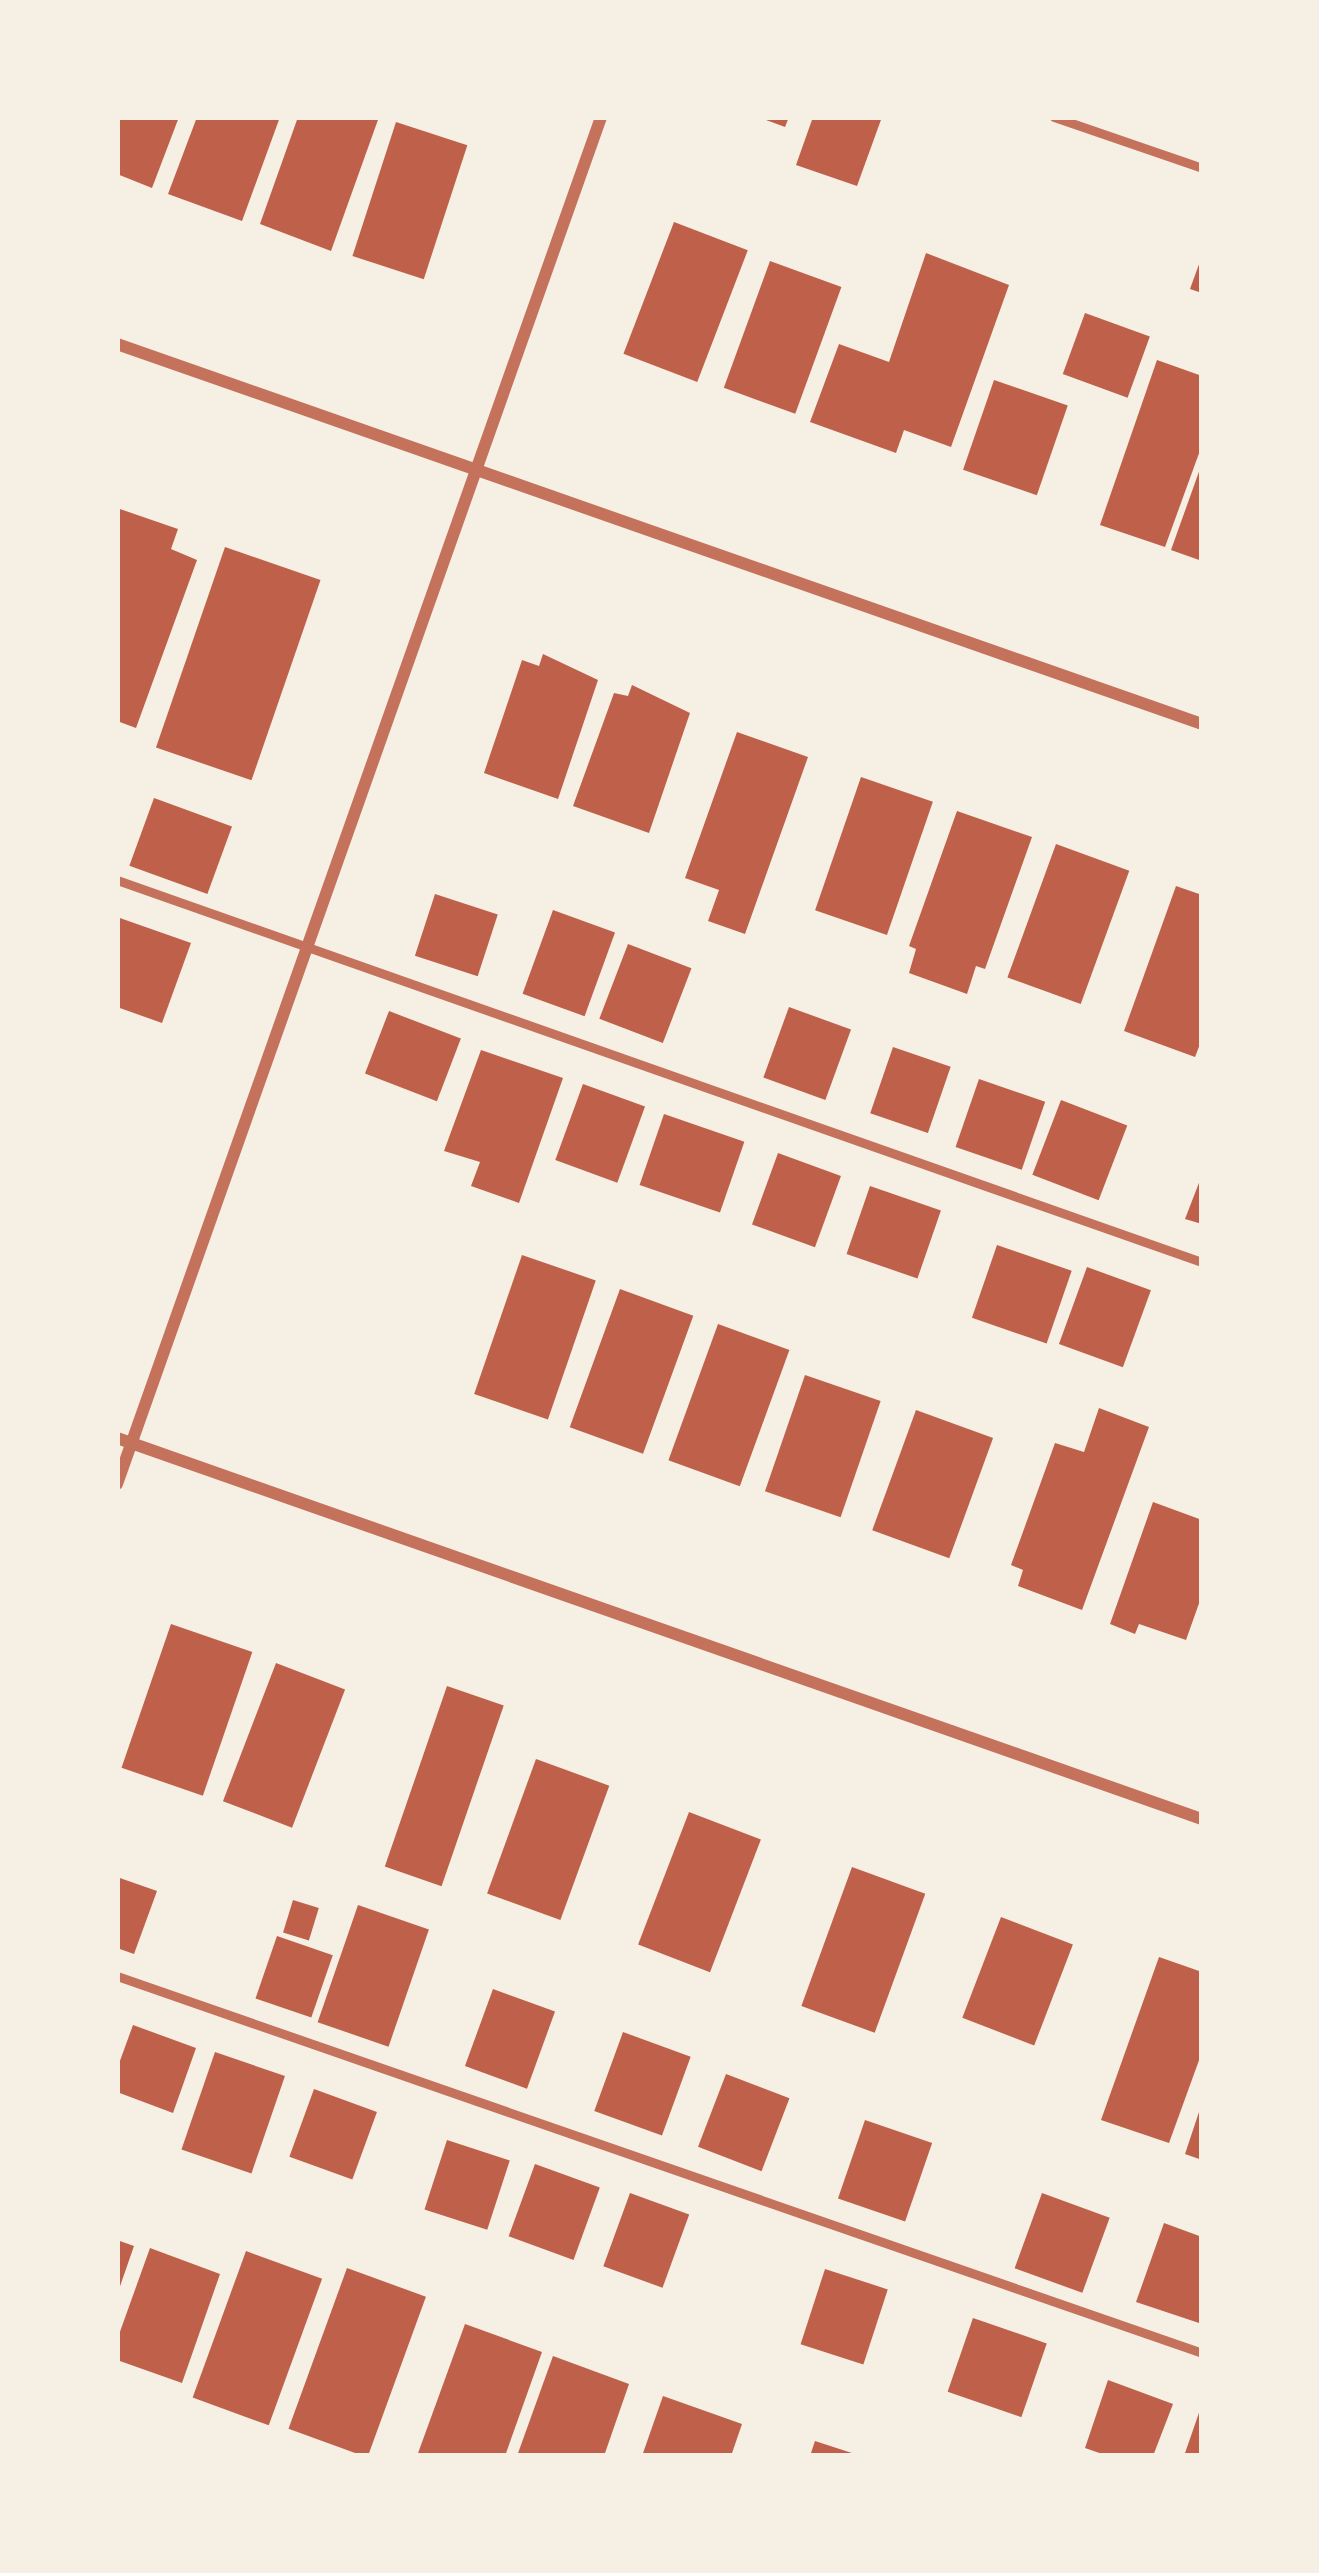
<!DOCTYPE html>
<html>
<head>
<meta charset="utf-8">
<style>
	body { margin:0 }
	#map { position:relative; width:1319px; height:2573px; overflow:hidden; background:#f6efe4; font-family:"Asap Condensed",sans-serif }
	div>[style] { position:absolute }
	.building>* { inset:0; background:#bf614a; transform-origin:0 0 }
	.service>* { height:9px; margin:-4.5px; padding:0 4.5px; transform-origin:4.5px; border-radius:4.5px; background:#c5725c }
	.minor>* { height:12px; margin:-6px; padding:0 6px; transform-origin:6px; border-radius:6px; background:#c5725c }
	span { translate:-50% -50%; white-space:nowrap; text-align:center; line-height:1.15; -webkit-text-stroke:9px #f6efe4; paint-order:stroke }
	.frame { position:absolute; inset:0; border:120px solid #f6efe4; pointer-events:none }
</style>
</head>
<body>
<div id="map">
	<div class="building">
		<i style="clip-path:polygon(117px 117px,179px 117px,152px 188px,117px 174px)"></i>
		<i style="clip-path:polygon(197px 117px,280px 117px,242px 221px,168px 194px)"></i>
		<i style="clip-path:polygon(298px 117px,379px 117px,331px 251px,260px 224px)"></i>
		<i style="clip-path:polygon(758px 117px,789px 117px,785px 127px)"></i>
		<i style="clip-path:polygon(813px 117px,882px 117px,857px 186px,796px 165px)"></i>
		<i style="left:396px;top:122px;width:75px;height:141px;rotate:18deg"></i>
		<i style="left:674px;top:222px;width:79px;height:141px;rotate:21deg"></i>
		<i style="clip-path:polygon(926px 253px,1009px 285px,951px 447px,904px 430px,896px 453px,810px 422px,839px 344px,889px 362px)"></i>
		<i style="clip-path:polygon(1202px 256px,1202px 293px,1190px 289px)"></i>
		<i style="left:770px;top:261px;width:76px;height:135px;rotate:20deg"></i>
		<i style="left:1085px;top:313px;width:69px;height:65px;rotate:20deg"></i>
		<i style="clip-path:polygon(1157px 360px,1202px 376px,1202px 445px,1165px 547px,1100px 525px)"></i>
		<i style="left:994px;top:380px;width:78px;height:95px;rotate:19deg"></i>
		<i style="clip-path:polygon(1201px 466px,1202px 466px,1202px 561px,1171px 550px)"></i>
		<i style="clip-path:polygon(117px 508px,178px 529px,171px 549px,197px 560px,136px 728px,117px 721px)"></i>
		<i style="left:225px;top:547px;width:101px;height:212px;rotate:19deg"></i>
		<i style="clip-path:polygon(543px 654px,598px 680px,558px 799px,484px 773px,522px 660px,539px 666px)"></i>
		<i style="clip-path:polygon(632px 685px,690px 713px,649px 833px,573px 806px,614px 693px,628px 696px)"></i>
		<i style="clip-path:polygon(737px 732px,808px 757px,745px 934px,708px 921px,719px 890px,685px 878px)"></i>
		<i style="left:861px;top:777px;width:76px;height:141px;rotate:19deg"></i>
		<i style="left:154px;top:798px;width:83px;height:72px;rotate:20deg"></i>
		<i style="clip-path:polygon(957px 811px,1032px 837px,985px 969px,976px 966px,967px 994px,909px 973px,916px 949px,909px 946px)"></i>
		<i style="left:1056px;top:844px;width:78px;height:142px;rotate:20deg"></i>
		<i style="clip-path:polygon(1176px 886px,1202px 895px,1202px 1039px,1195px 1057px,1124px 1031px)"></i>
		<i style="left:435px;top:894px;width:66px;height:65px;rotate:18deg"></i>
		<i style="left:553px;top:910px;width:66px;height:89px;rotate:20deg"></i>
		<i style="clip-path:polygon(117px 917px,191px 943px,162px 1023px,117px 1007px)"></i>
		<i style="left:628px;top:944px;width:68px;height:80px;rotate:21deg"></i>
		<i style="left:789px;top:1007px;width:66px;height:75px;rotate:20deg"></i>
		<i style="left:389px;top:1011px;width:77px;height:67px;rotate:21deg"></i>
		<i style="left:893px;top:1047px;width:61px;height:70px;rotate:19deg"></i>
		<i style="clip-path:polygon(481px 1050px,563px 1078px,519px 1203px,471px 1186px,480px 1162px,444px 1151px)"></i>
		<i style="left:979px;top:1079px;width:70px;height:72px;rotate:19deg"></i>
		<i style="left:583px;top:1084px;width:66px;height:81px;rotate:20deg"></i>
		<i style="left:1061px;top:1100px;width:71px;height:80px;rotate:21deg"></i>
		<i style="left:664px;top:1114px;width:85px;height:75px;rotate:19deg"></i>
		<i style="left:778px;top:1153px;width:67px;height:76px;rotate:20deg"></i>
		<i style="clip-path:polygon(1202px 1175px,1202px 1224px,1185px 1219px)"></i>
		<i style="left:870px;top:1186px;width:75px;height:72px;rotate:19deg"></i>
		<i style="left:997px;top:1245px;width:79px;height:77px;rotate:19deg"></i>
		<i style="left:522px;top:1255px;width:78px;height:147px;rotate:19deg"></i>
		<i style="left:1087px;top:1267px;width:68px;height:82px;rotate:20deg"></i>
		<i style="left:620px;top:1289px;width:78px;height:147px;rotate:20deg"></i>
		<i style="left:718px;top:1324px;width:76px;height:145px;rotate:20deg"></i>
		<i style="left:805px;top:1375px;width:80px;height:123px;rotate:19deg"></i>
		<i style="clip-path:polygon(1099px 1408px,1149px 1427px,1082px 1610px,1018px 1586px,1023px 1570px,1011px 1565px,1055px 1443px,1084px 1452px)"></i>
		<i style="left:916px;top:1410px;width:82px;height:128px;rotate:20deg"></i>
		<i style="clip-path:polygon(1153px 1502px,1202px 1520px,1202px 1595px,1186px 1640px,1139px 1624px,1135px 1634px,1110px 1624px)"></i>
		<i style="left:171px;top:1624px;width:86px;height:152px;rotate:19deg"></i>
		<i style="left:276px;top:1663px;width:74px;height:148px;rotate:21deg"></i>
		<i style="left:447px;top:1686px;width:60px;height:191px;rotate:19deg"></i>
		<i style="left:536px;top:1759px;width:78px;height:143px;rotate:20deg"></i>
		<i style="left:689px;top:1812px;width:77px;height:142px;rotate:21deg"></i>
		<i style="left:852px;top:1867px;width:78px;height:148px;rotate:20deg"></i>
		<i style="clip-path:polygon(117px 1877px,157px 1891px,134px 1954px,117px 1948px)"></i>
		<i style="left:293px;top:1900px;width:27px;height:34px;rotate:17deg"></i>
		<i style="left:358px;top:1905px;width:75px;height:124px;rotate:19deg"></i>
		<i style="left:1001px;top:1917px;width:77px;height:108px;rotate:21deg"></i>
		<i style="left:277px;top:1936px;width:59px;height:66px;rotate:19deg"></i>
		<i style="clip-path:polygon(1159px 1957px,1202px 1972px,1202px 2052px,1169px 2143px,1101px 2120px)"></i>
		<i style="left:493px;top:1989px;width:66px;height:82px;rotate:20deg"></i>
		<i style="clip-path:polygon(133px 2025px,196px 2048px,173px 2113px,117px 2092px,117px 2069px)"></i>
		<i style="left:623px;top:2032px;width:72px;height:84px;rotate:20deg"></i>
		<i style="left:215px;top:2052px;width:74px;height:103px;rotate:19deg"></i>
		<i style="left:726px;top:2074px;width:68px;height:78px;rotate:21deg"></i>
		<i style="left:314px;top:2089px;width:67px;height:72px;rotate:20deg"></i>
		<i style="clip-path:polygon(1201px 2106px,1202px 2106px,1202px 2160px,1185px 2154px)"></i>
		<i style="left:865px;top:2120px;width:71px;height:83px;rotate:19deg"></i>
		<i style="left:447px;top:2140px;width:66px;height:73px;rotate:18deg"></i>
		<i style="left:535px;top:2164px;width:69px;height:77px;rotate:20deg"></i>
		<i style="left:630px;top:2193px;width:63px;height:78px;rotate:20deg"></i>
		<i style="left:1042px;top:2193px;width:72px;height:80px;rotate:20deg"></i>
		<i style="clip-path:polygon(1164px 2223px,1202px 2237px,1202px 2324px,1136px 2302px)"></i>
		<i style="clip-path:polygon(117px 2240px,134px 2246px,118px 2292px,117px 2292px)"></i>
		<i style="clip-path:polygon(150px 2248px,220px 2274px,182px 2383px,117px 2360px,117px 2340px)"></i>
		<i style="left:246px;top:2251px;width:81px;height:156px;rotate:20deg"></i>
		<i style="left:347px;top:2268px;width:84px;height:171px;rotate:20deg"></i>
		<i style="left:825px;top:2269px;width:66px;height:79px;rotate:18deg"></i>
		<i style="left:973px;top:2318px;width:78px;height:78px;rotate:19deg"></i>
		<i style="clip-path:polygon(465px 2324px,542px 2352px,505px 2456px,417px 2456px)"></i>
		<i style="clip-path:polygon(553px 2356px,629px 2384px,604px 2456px,517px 2456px)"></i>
		<i style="clip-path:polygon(1108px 2380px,1173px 2404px,1153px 2456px,1108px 2456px,1085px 2448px)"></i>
		<i style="clip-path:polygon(663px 2396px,742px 2424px,731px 2456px,642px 2456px)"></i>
		<i style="clip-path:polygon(1201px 2407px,1202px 2456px,1184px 2456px)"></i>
		<i style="clip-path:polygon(815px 2441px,858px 2455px,858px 2456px,810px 2456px)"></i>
	</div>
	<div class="service">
		<i style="left:1054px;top:117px;width:157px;rotate:19deg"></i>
		<i style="left:117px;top:880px;width:1150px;rotate:19.4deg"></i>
		<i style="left:117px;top:1976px;width:1149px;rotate:19.16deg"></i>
	</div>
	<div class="minor">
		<i style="left:117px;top:344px;width:1150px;rotate:19.3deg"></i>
		<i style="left:117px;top:1438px;width:1150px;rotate:19.35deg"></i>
		<i style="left:117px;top:1484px;width:1450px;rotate:-70.5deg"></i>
	</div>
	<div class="frame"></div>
</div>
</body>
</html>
